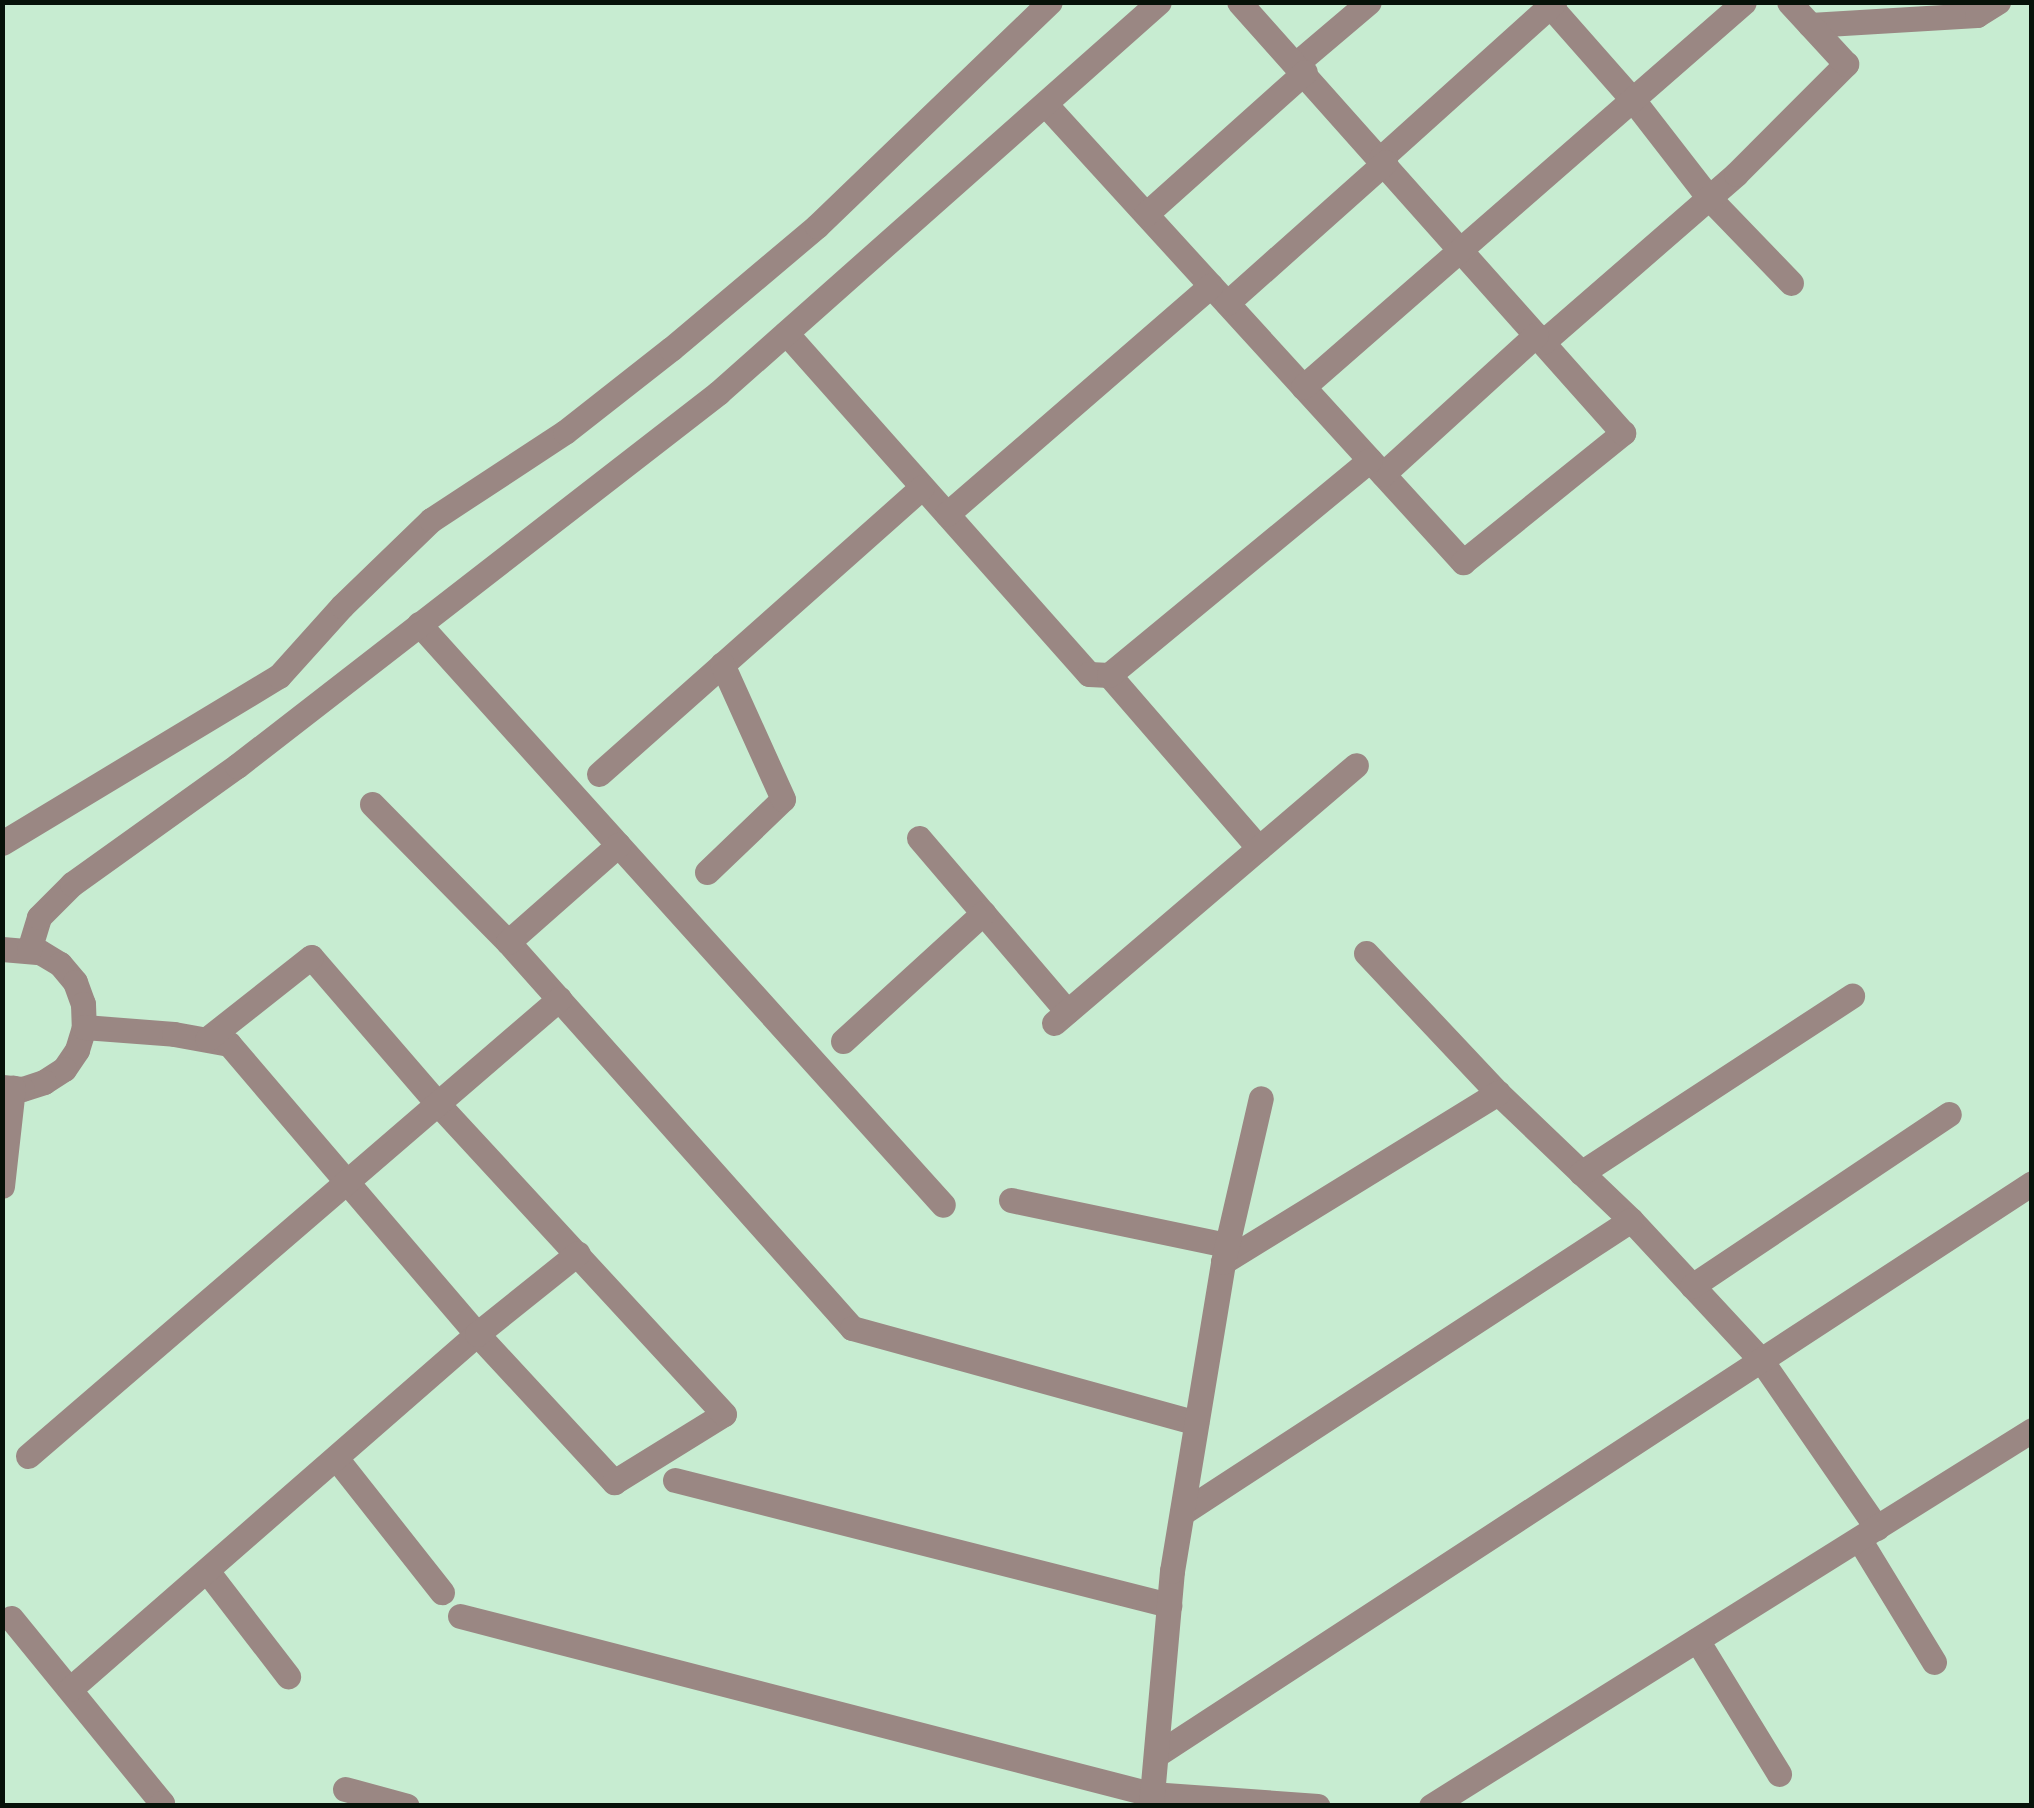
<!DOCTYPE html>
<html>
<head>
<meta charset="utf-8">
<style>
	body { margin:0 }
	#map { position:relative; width:2034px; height:1808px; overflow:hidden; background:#c7ecd1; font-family:Karla,sans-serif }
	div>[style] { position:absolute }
	.minor>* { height:25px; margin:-12.5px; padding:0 12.5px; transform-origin:12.5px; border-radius:12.5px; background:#9a8783 }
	span { translate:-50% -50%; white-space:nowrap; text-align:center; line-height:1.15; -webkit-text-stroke:9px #d4f9de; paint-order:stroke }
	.frame { position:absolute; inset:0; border:5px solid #061209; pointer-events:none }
</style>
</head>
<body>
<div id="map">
	<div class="minor">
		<i style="left:1550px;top:6px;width:125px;rotate:48.6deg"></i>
		<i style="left:1633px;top:100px;width:124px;rotate:52.2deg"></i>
		<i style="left:1709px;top:198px;width:118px;rotate:46deg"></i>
		<i style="left:1810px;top:25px;width:167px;rotate:-3.4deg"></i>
		<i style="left:1977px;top:15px;width:25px;rotate:-32deg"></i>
		<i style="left:1297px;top:63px;width:94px;rotate:-40.3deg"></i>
		<i style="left:1046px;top:105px;width:619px;rotate:47.62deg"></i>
		<i style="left:1463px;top:562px;width:206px;rotate:-38.9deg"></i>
		<i style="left:1623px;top:433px;width:577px;rotate:-131.7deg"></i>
		<i style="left:1381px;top:158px;width:233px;rotate:-42deg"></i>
		<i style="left:1146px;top:214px;width:213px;rotate:-41.8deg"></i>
		<i style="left:1227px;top:303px;width:212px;rotate:-41.7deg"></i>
		<i style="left:786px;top:333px;width:456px;rotate:48.4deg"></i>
		<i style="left:1089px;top:674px;width:20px;rotate:3deg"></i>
		<i style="left:1109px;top:675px;width:229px;rotate:49.1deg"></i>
		<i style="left:1543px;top:342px;width:256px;rotate:-41deg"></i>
		<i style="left:1736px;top:174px;width:156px;rotate:-45deg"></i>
		<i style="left:1846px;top:64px;width:84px;rotate:-132.6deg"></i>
		<i style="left:1303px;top:387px;width:585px;rotate:-41.12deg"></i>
		<i style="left:1383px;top:474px;width:207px;rotate:-42.3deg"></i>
		<i style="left:947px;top:514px;width:349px;rotate:-40.9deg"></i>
		<i style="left:419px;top:624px;width:782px;rotate:47.95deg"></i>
		<i style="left:1109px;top:675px;width:338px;rotate:-39.5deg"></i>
		<i style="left:599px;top:774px;width:432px;rotate:-41.6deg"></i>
		<i style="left:372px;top:804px;width:194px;rotate:45.4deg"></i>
		<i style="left:508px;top:942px;width:517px;rotate:48.29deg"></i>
		<i style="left:852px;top:1328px;width:357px;rotate:15.4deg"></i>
		<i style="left:919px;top:838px;width:228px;rotate:49.5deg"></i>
		<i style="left:2px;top:843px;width:323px;rotate:-31.1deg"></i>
		<i style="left:279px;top:676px;width:94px;rotate:-48deg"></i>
		<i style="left:342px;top:606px;width:124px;rotate:-44deg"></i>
		<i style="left:431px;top:520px;width:160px;rotate:-33.3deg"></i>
		<i style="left:565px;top:432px;width:135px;rotate:-38.1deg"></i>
		<i style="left:671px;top:349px;width:191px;rotate:-40.1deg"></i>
		<i style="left:817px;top:226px;width:323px;rotate:-43.9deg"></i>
		<i style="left:707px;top:872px;width:105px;rotate:-43.8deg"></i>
		<i style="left:783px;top:799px;width:148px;rotate:-114.3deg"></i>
		<i style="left:508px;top:942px;width:147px;rotate:-41.4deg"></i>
		<i style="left:2px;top:949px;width:38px;rotate:5deg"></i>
		<i style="left:40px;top:952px;width:23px;rotate:31deg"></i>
		<i style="left:60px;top:964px;width:23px;rotate:50deg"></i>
		<i style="left:75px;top:982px;width:23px;rotate:70deg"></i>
		<i style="left:83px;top:1004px;width:23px;rotate:88deg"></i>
		<i style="left:84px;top:1027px;width:24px;rotate:107deg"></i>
		<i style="left:77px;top:1050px;width:23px;rotate:124deg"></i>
		<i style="left:64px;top:1069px;width:24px;rotate:147deg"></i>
		<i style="left:44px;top:1082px;width:23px;rotate:162deg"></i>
		<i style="left:22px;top:1089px;width:20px;rotate:-174deg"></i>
		<i style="left:29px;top:950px;width:34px;rotate:-73deg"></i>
		<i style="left:39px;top:917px;width:47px;rotate:-45deg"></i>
		<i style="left:72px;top:884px;width:203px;rotate:-35.6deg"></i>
		<i style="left:237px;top:766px;width:609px;rotate:-37.79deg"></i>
		<i style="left:718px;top:393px;width:589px;rotate:-41.56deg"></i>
		<i style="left:1366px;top:953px;width:192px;rotate:46.7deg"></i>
		<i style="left:1498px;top:1093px;width:184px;rotate:43.7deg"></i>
		<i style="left:1631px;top:1220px;width:191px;rotate:47.1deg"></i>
		<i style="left:1761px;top:1360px;width:204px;rotate:55.4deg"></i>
		<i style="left:1054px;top:1023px;width:397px;rotate:-40.5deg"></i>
		<i style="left:84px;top:1027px;width:90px;rotate:4.4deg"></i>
		<i style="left:174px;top:1034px;width:56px;rotate:10.3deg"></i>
		<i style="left:229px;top:1044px;width:382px;rotate:49.5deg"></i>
		<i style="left:477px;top:1334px;width:202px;rotate:47.2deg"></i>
		<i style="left:614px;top:1482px;width:129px;rotate:-31.7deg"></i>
		<i style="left:724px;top:1414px;width:422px;rotate:-132.7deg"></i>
		<i style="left:438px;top:1104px;width:194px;rotate:-130.8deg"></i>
		<i style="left:311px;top:957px;width:132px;rotate:141.7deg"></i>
		<i style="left:843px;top:1041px;width:190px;rotate:-42.4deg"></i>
		<i style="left:1581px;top:1173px;width:324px;rotate:-33.2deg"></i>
		<i style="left:2px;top:1186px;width:99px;rotate:-83.6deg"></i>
		<i style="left:1011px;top:1200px;width:220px;rotate:11.8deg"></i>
		<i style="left:1223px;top:1262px;width:323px;rotate:-31.6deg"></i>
		<i style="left:1692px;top:1286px;width:309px;rotate:-33.8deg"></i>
		<i style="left:28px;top:1456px;width:701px;rotate:-40.72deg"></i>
		<i style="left:336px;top:1458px;width:171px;rotate:51.7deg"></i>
		<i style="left:675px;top:1480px;width:510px;rotate:14.2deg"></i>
		<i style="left:1182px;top:1513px;width:536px;rotate:-33.13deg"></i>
		<i style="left:1859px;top:1539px;width:144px;rotate:58.6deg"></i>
		<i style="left:207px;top:1571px;width:133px;rotate:52.4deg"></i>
		<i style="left:460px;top:1616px;width:714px;rotate:14.45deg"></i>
		<i style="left:1151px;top:1794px;width:167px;rotate:4.1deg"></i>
		<i style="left:11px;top:1618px;width:239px;rotate:50.8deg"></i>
		<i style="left:162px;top:1803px;width:4px;rotate:135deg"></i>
		<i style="left:1697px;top:1640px;width:157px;rotate:58.5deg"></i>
		<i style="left:70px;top:1689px;width:540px;rotate:-41.1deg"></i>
		<i style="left:477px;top:1334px;width:129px;rotate:-38.7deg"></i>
		<i style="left:1156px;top:1755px;width:1046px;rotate:-33.14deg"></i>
		<i style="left:345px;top:1789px;width:64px;rotate:15.3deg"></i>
		<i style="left:1151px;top:1806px;width:236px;rotate:-84.9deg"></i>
		<i style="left:1172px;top:1571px;width:313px;rotate:-80.6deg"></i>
		<i style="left:1223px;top:1262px;width:168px;rotate:-77deg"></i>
		<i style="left:1431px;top:1806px;width:709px;rotate:-32.03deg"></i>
	</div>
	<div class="frame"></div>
</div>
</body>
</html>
